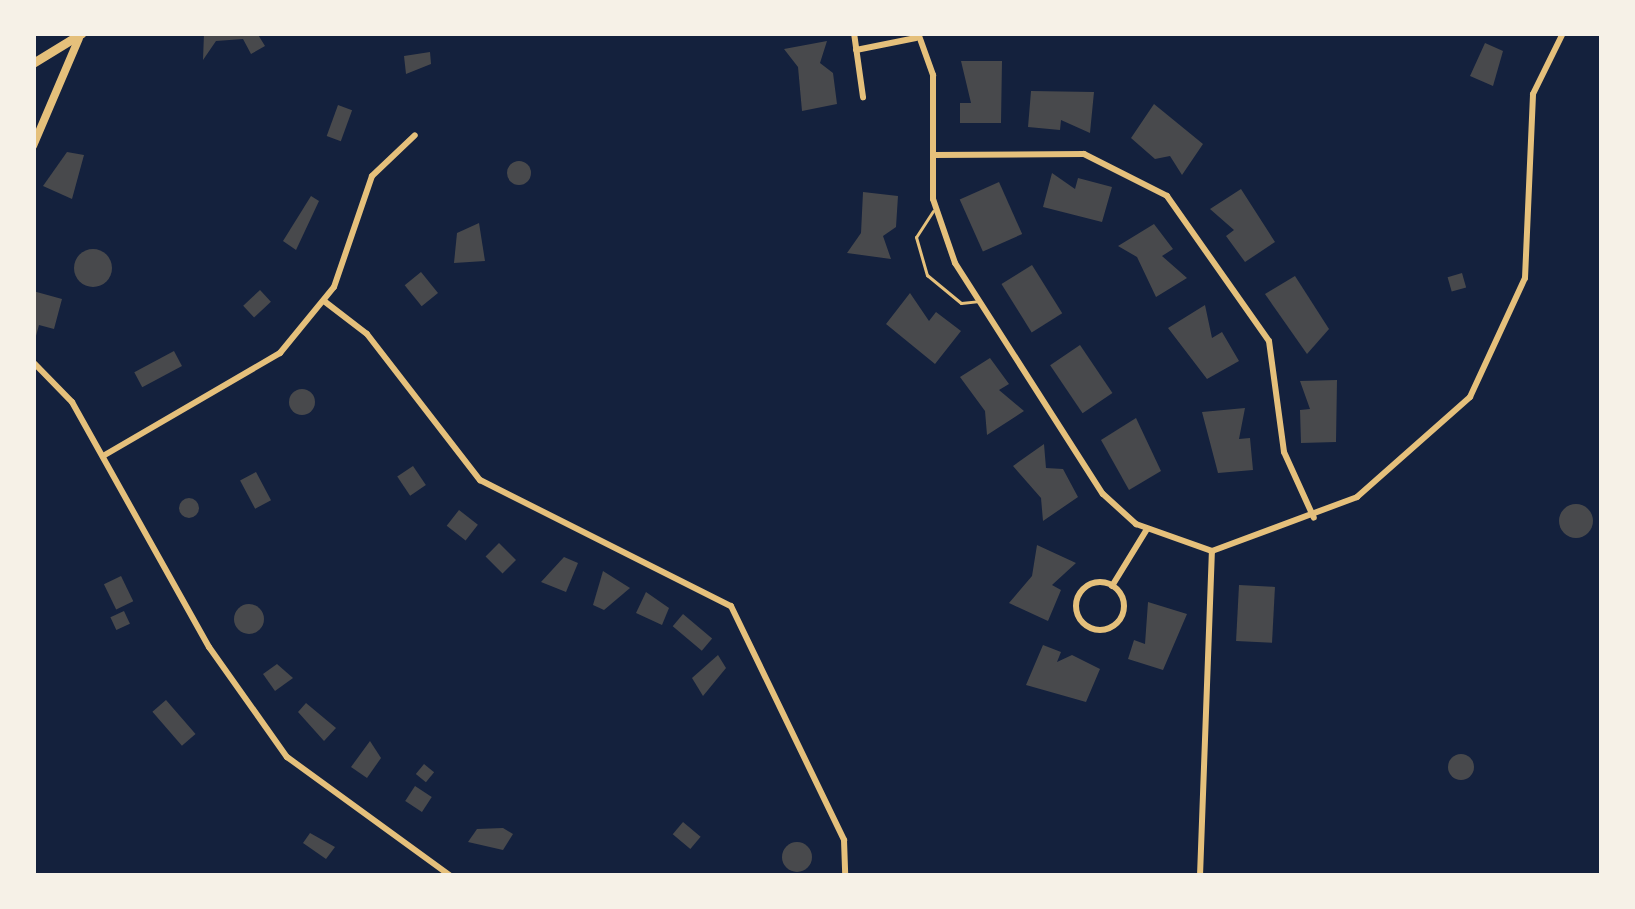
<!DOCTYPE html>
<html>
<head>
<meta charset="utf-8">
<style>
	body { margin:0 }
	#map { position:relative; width:1635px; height:909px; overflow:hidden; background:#14213d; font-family:Poppins,sans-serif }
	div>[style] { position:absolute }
	.building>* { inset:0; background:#48494c; transform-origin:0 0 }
	.round { border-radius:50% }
	.service>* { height:3px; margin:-1.5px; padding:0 1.5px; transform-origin:1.5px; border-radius:1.5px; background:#e5c07b }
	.minor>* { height:6px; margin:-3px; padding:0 3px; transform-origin:3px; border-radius:3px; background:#e5c07b }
	.minor>.ring { margin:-3px; padding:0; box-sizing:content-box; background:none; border:6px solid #e5c07b; border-radius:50% }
	.tertiary>* { height:8px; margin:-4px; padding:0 4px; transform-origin:4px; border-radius:4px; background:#e5c07b }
	.secondary>* { height:9px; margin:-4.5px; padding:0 4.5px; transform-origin:4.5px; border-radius:4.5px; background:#e5c07b }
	span { translate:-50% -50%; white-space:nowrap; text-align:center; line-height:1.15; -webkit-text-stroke:9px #f6f1e7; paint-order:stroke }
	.frame { position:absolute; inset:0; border:36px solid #f6f1e7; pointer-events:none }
</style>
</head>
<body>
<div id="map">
	<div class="building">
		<i style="clip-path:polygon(204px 33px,257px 33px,265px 46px,251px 54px,243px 39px,216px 41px,203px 60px)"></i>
		<i style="clip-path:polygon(827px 41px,820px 63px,833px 73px,837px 104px,802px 111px,798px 67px,784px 49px)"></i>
		<i style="clip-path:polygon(1485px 43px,1503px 51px,1493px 86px,1470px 76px)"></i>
		<i style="clip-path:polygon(430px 52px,431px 64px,406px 74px,404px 56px)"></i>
		<i style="clip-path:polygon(961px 61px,1002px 61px,1001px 123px,960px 123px,960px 103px,971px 103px)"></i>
		<i style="clip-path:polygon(1031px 91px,1094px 92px,1090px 133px,1061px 120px,1060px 130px,1028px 127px)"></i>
		<i style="clip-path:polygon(1154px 104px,1203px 144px,1182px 175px,1170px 156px,1155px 159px,1131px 138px)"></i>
		<i style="left:338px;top:105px;width:15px;height:33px;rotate:20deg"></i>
		<i style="clip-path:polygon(67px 152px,84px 155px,72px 199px,43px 186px)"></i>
		<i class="round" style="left:507px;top:161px;width:24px;height:24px"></i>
		<i style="clip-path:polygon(1052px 173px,1075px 189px,1078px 178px,1112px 187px,1102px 222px,1043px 207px)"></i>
		<i style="left:999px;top:182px;width:57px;height:43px;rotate:66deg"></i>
		<i style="clip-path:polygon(1241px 189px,1275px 242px,1245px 262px,1226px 236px,1234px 230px,1210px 209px)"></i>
		<i style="clip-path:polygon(863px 192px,898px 196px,896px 227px,883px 236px,891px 259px,847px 253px,861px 233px)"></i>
		<i style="clip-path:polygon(311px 196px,319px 201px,296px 250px,283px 241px)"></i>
		<i style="clip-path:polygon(479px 223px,485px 261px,454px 263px,457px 233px)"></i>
		<i style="clip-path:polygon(1154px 224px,1173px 249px,1162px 256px,1187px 278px,1156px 297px,1137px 257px,1118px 246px)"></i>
		<i class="round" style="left:74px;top:249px;width:38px;height:38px"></i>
		<i style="left:1032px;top:265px;width:57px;height:36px;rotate:58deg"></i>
		<i style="left:421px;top:272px;width:27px;height:21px;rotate:51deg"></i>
		<i style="left:1462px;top:273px;width:15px;height:15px;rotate:74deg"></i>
		<i style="clip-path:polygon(1295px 276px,1329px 329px,1307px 354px,1265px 294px)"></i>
		<i style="left:260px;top:290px;width:16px;height:23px;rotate:47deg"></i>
		<i style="clip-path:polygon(33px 291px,62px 299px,54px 329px,39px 325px,34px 343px)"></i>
		<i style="clip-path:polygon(910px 293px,929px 321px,936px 312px,961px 331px,935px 364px,886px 324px)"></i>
		<i style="clip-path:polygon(1205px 305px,1212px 338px,1222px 332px,1239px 361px,1207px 379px,1168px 328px)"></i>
		<i style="left:1080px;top:345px;width:58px;height:36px;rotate:56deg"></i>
		<i style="left:174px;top:351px;width:17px;height:45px;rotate:62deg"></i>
		<i style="clip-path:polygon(990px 358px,1009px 384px,999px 390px,1024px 411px,987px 435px,985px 411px,960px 377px)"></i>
		<i style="clip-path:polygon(1337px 380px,1336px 442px,1301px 443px,1300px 410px,1310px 409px,1300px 381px)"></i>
		<i class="round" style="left:289px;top:389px;width:26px;height:26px"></i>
		<i style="clip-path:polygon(1245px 408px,1239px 439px,1250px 438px,1253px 470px,1218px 473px,1202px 412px)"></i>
		<i style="clip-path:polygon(1136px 418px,1161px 471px,1129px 490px,1101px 440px)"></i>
		<i style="clip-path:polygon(1044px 444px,1046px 468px,1063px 469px,1078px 497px,1043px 521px,1041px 498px,1013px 466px)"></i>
		<i style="left:413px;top:466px;width:23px;height:19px;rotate:56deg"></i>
		<i style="left:256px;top:472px;width:32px;height:18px;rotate:62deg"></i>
		<i class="round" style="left:179px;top:498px;width:20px;height:20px"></i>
		<i class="round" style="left:1559px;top:504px;width:34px;height:34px"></i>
		<i style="left:459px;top:510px;width:24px;height:20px;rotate:38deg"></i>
		<i style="left:499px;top:543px;width:24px;height:19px;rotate:45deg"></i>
		<i style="clip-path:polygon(1037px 545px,1076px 563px,1052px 585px,1061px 590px,1048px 621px,1009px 603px,1032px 576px)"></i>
		<i style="clip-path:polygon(564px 557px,578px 563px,566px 592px,541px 582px)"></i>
		<i style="clip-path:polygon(603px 571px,630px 588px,604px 610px,593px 605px)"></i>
		<i style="left:121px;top:576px;width:28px;height:19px;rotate:64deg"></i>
		<i style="left:1239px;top:585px;width:36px;height:56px;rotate:3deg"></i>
		<i style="clip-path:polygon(646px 592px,669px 608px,662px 625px,636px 613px)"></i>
		<i style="clip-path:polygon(1148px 602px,1187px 614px,1163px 670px,1128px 659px,1134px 640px,1145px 644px)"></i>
		<i class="round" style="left:234px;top:604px;width:30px;height:30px"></i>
		<i style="left:124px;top:611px;width:14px;height:15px;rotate:65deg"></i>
		<i style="left:683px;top:614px;width:38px;height:16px;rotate:40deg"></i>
		<i style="clip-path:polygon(1043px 645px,1061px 652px,1057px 662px,1072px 655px,1100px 669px,1086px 702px,1026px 685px)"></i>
		<i style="clip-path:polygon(718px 655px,726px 668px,703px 696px,692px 678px)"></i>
		<i style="clip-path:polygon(277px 664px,293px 678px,275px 691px,263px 674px)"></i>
		<i style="left:166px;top:700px;width:45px;height:18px;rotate:49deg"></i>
		<i style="clip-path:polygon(306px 703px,336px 728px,324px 741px,298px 712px)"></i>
		<i style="clip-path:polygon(370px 741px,381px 758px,367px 778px,351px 767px)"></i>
		<i class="round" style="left:1448px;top:754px;width:26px;height:26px"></i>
		<i style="left:424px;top:764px;width:13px;height:13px;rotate:39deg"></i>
		<i style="left:415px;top:786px;width:20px;height:18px;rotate:33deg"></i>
		<i style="left:683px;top:822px;width:23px;height:16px;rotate:40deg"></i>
		<i style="clip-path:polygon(503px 828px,513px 834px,503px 850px,468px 842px,477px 829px)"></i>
		<i style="clip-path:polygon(310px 833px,335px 847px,326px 859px,303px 843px)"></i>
		<i class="round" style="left:782px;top:842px;width:30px;height:30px"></i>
	</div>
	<div class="service">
		<i style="left:933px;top:211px;width:31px;rotate:123deg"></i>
		<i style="left:916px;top:237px;width:40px;rotate:74deg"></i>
		<i style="left:927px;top:275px;width:44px;rotate:39.5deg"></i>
		<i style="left:961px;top:303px;width:18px;rotate:-6deg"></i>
	</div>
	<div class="minor">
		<i style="left:854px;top:33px;width:65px;rotate:82deg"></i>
		<i style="left:918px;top:33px;width:45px;rotate:70.3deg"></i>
		<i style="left:933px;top:75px;width:124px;rotate:90deg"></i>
		<i style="left:933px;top:199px;width:68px;rotate:71deg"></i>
		<i style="left:955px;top:263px;width:274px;rotate:57.4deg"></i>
		<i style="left:1103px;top:494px;width:45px;rotate:42.3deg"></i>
		<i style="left:1136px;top:524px;width:81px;rotate:19.6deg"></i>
		<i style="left:1212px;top:551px;width:155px;rotate:-20.4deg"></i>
		<i style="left:1357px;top:497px;width:151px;rotate:-41.5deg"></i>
		<i style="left:1470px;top:397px;width:131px;rotate:-65.2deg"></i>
		<i style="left:1525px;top:278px;width:184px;rotate:-87.5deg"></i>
		<i style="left:1533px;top:94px;width:68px;rotate:-63.8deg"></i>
		<i style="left:856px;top:50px;width:61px;rotate:-11.3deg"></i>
		<i style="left:933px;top:155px;width:151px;rotate:-0.4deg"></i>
		<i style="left:1084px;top:154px;width:93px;rotate:26.8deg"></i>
		<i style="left:1167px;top:196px;width:177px;rotate:54.9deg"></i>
		<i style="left:1269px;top:341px;width:112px;rotate:82.3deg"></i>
		<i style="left:1284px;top:452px;width:72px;rotate:65.6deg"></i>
		<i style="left:324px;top:301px;width:54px;rotate:37.5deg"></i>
		<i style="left:367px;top:334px;width:185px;rotate:52.3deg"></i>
		<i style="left:480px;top:480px;width:281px;rotate:26.7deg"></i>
		<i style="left:731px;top:606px;width:260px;rotate:64.2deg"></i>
		<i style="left:844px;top:840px;width:36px;rotate:88deg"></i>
		<i style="left:33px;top:362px;width:56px;rotate:45.7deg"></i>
		<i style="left:72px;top:402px;width:281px;rotate:60.8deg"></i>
		<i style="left:209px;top:647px;width:135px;rotate:54.7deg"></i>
		<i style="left:287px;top:757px;width:203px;rotate:36deg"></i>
		<i style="left:103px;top:456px;width:205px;rotate:-30.2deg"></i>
		<i style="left:280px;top:353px;width:85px;rotate:-50.7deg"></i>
		<i style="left:334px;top:287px;width:117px;rotate:-71.1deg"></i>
		<i style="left:372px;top:176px;width:59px;rotate:-43.6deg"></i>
		<i class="ring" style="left:1076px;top:582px;width:42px;height:42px"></i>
		<i style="left:1112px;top:586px;width:67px;rotate:-58.4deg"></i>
		<i style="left:1200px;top:876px;width:325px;rotate:-87.9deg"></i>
	</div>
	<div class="tertiary">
		<i style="left:33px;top:146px;width:117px;rotate:-66.9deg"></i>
	</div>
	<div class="secondary">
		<i style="left:33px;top:63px;width:57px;rotate:-31.5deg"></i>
	</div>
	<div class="frame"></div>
</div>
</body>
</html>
